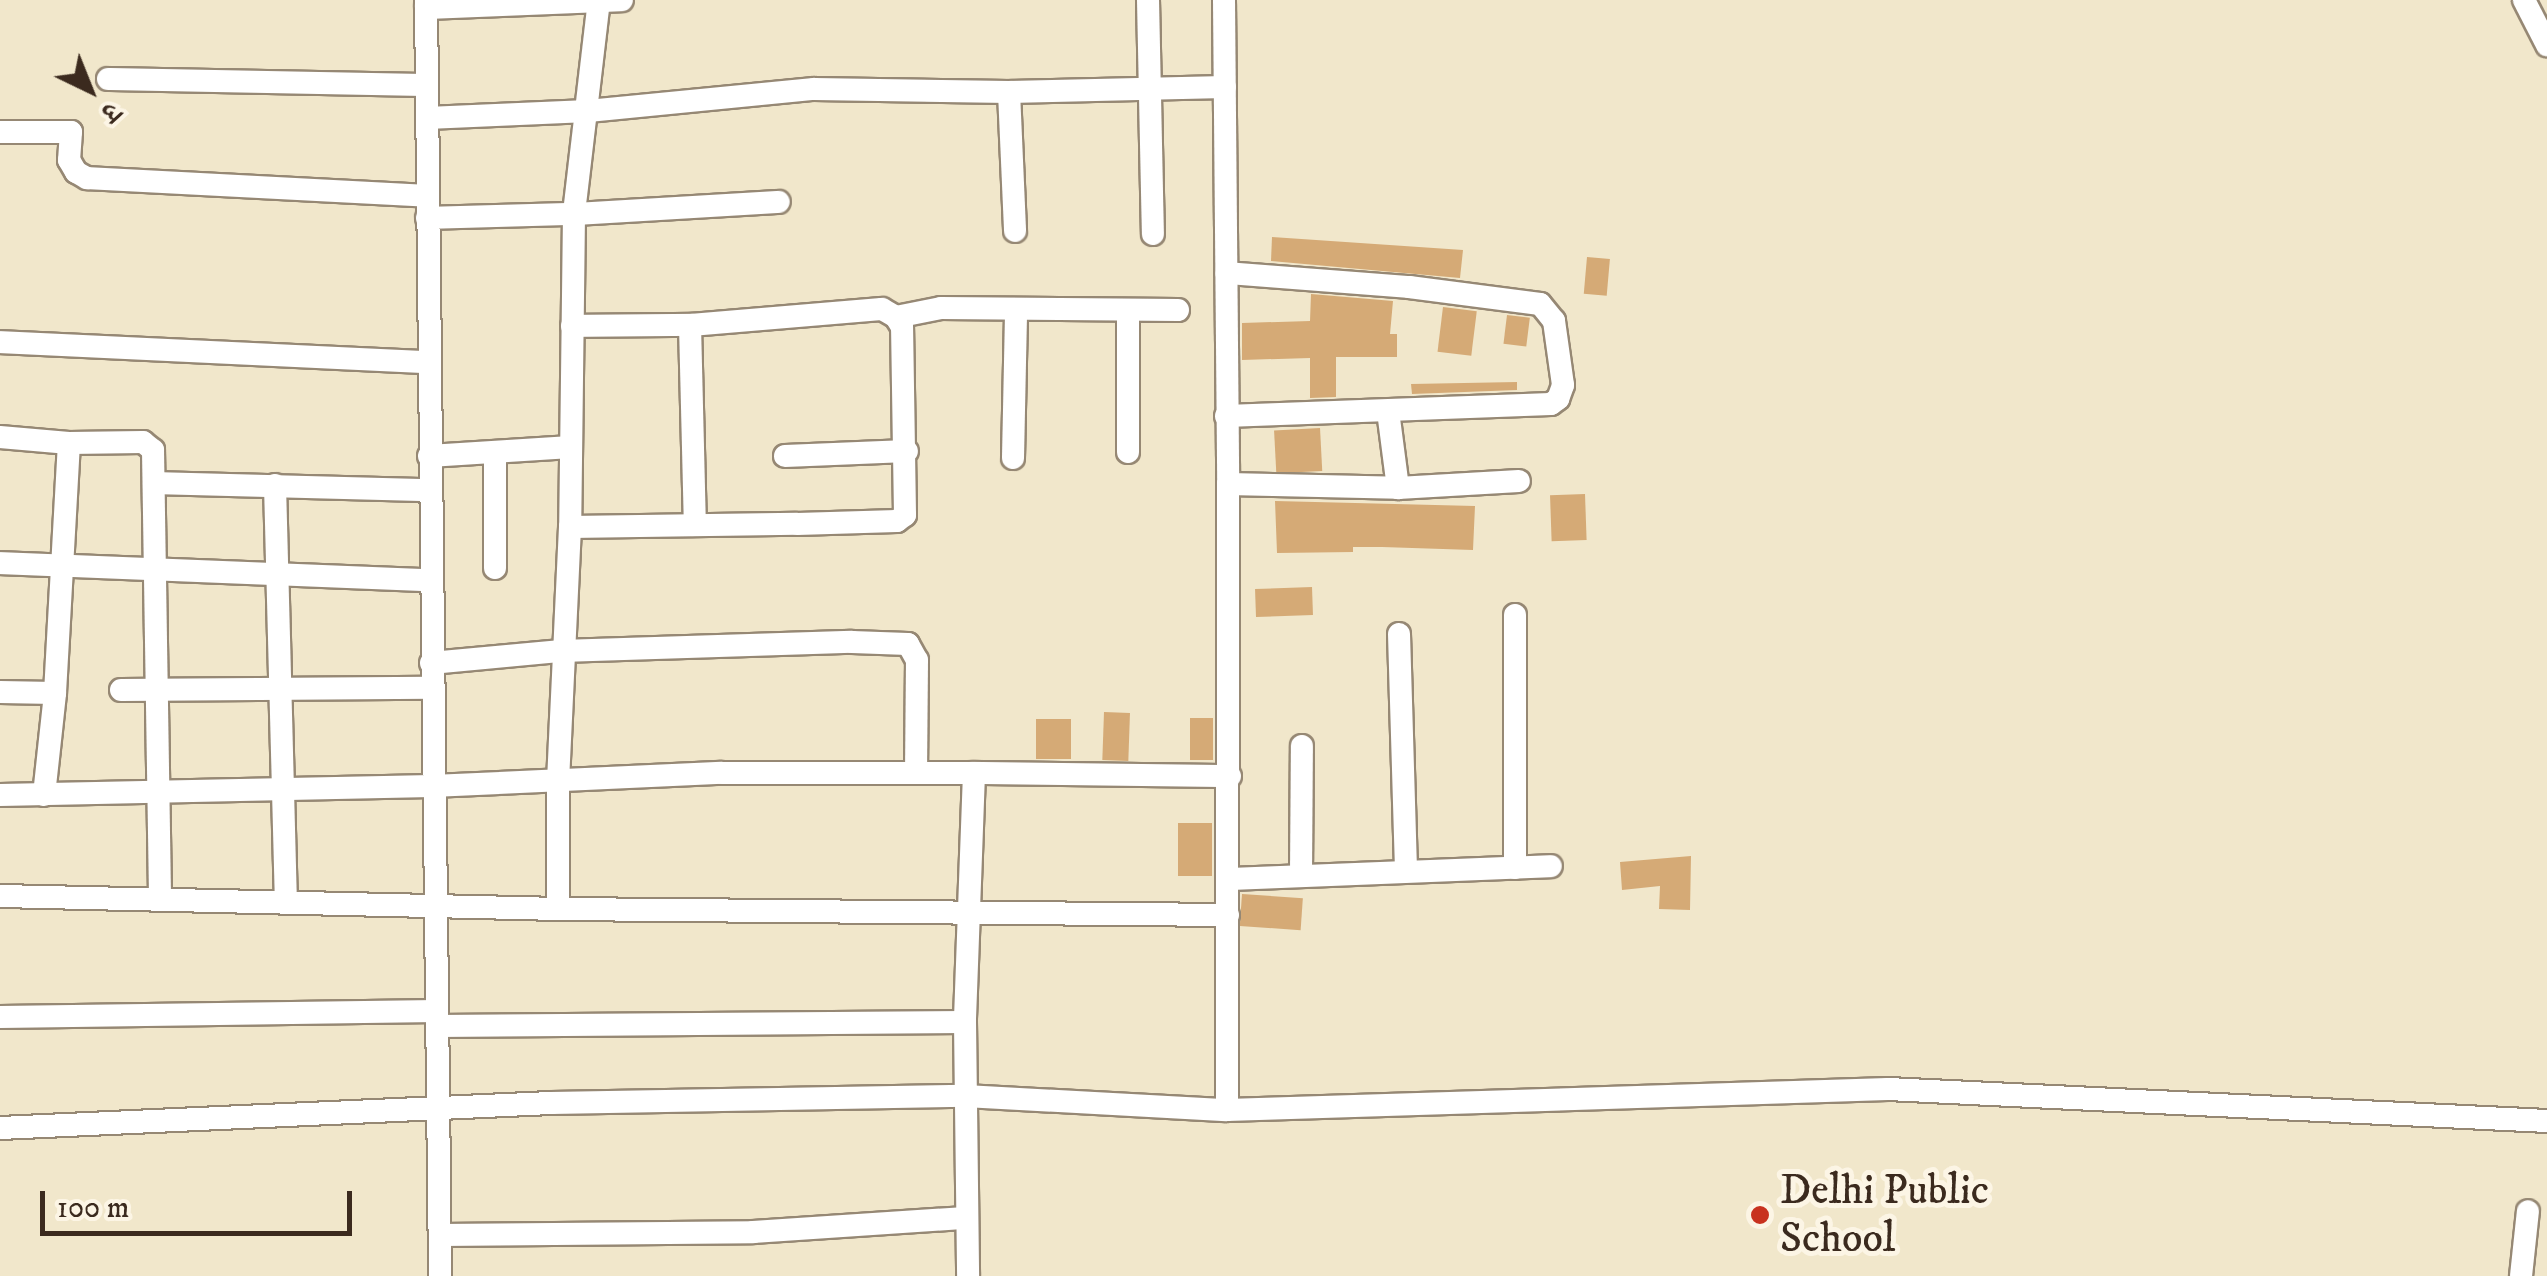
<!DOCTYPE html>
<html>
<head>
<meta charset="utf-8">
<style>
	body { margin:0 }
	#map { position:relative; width:2547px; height:1276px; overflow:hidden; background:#f1e7cb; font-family:"IM FELL DW Pica","Noto Serif Devanagari",serif }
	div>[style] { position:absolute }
	.building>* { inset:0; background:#d5aa76; transform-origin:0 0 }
	.roads { filter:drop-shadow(2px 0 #968874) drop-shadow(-2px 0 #968874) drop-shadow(0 2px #968874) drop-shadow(0 -2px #968874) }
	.minor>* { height:22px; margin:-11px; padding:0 11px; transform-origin:11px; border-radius:11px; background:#fff }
	.dots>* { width:28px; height:28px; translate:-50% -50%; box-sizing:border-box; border:5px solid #fcf5e5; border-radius:50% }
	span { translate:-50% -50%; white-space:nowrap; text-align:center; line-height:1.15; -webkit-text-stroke:10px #fcf5e5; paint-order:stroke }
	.poi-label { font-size:42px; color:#3b2a1e }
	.left { translate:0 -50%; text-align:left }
	.north { position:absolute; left:40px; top:40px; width:100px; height:100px; -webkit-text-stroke:8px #fcf5e5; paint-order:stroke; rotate:137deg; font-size:28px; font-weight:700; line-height:40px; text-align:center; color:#3b2a1e }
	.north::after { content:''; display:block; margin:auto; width:35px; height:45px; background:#3b2a1e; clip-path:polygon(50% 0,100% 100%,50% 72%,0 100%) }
	.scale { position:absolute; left:40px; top:1191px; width:312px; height:45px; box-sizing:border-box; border:5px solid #3b2a1e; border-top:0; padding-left:12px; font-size:30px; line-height:35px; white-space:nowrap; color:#3b2a1e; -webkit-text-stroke:8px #fcf5e5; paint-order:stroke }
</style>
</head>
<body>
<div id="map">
	<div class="building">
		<i style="clip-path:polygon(1272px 237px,1463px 250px,1460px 278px,1271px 261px)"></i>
		<i style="left:1587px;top:257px;width:23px;height:37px;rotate:5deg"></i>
		<i style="clip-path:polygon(1311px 294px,1393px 301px,1390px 334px,1397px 334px,1397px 357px,1336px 357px,1336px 397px,1310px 398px,1310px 358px,1242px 360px,1242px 323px,1310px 321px)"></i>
		<i style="left:1443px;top:307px;width:34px;height:45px;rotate:7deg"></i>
		<i style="left:1507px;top:315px;width:23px;height:29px;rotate:7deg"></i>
		<i style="clip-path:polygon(1517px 382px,1517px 390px,1412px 394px,1411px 384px)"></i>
		<i style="left:1320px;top:428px;width:43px;height:46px;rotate:87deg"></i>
		<i style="left:1585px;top:494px;width:46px;height:35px;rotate:88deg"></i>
		<i style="clip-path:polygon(1275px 501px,1475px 506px,1473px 550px,1382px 547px,1353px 547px,1353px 552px,1277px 553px)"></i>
		<i style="left:1312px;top:587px;width:28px;height:57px;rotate:88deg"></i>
		<i style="left:1104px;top:712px;width:26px;height:48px;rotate:2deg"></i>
		<i style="left:1190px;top:718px;width:23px;height:42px"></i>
		<i style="left:1036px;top:719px;width:35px;height:40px"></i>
		<i style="left:1212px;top:823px;width:53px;height:34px;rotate:90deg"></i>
		<i style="clip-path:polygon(1691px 856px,1690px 910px,1659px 909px,1660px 886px,1622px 890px,1620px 862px)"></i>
		<i style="left:1242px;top:894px;width:61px;height:32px;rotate:4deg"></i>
	</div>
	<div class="roads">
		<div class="minor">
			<i style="left:426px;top:0;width:1276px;rotate:89.37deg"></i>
			<i style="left:599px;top:0;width:215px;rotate:96.7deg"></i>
			<i style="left:574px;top:214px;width:205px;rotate:-3.4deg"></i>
			<i style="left:1148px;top:0;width:234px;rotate:88.8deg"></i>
			<i style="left:1224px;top:0;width:484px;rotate:89.5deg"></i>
			<i style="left:2524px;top:0;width:51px;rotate:62.9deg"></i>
			<i style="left:426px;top:8px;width:196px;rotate:-2.3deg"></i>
			<i style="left:108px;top:79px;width:318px;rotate:1.1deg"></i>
			<i style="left:1009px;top:92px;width:139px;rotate:87.5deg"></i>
			<i style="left:427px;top:118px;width:161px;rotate:-2.5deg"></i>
			<i style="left:588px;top:111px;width:227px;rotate:-5.6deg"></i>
			<i style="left:814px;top:89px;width:195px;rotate:0.9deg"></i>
			<i style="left:1009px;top:92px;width:216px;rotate:-1.3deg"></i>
			<i style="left:0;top:132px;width:71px"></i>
			<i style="left:71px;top:132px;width:28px;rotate:94deg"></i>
			<i style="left:69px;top:160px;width:14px;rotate:60deg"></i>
			<i style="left:76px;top:172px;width:13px;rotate:29deg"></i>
			<i style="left:87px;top:178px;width:340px;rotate:3deg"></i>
			<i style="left:427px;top:218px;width:147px;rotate:-1.6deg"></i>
			<i style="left:574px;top:214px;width:313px;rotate:90.7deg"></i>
			<i style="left:570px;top:527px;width:253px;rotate:92.7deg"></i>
			<i style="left:558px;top:780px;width:129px;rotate:90deg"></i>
			<i style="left:1128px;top:310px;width:142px;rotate:90deg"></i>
			<i style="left:896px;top:317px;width:46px;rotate:-11.3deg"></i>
			<i style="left:941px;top:308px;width:237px;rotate:0.5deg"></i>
			<i style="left:572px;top:326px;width:118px;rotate:-0.5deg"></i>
			<i style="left:690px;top:325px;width:200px;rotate:88.6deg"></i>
			<i style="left:0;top:342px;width:428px;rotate:2.7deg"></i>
			<i style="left:1388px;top:411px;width:78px;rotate:82.6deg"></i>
			<i style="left:1226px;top:416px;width:325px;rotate:-2.1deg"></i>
			<i style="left:1551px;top:404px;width:9px;rotate:-36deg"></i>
			<i style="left:1558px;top:399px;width:15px;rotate:-70deg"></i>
			<i style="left:1563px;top:385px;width:65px;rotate:-98deg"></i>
			<i style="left:1554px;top:321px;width:22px;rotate:-129deg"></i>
			<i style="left:1540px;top:304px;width:132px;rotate:-172.6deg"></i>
			<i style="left:1409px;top:287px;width:183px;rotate:-175.6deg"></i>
			<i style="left:0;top:437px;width:69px;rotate:5deg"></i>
			<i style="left:69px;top:443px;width:74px;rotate:-0.8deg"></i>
			<i style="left:143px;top:442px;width:13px;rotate:39deg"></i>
			<i style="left:153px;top:450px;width:449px;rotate:89.1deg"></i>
			<i style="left:429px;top:456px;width:142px;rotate:-3.6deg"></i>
			<i style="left:785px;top:456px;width:122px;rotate:-2.3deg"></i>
			<i style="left:1013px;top:458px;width:149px;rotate:-88.8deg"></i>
			<i style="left:154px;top:483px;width:275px;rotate:1.5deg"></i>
			<i style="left:275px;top:485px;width:417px;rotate:88.5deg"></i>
			<i style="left:570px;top:527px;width:227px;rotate:-0.8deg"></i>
			<i style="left:797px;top:524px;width:100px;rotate:-1.7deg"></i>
			<i style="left:897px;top:521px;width:10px;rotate:-37deg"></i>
			<i style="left:905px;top:515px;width:188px;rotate:-90.9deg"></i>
			<i style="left:902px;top:327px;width:12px;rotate:-121deg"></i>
			<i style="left:896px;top:317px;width:16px;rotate:-150deg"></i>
			<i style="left:882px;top:309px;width:193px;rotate:175.2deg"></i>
			<i style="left:0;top:563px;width:430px;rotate:2.3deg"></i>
			<i style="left:495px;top:568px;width:116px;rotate:-90deg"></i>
			<i style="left:1515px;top:615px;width:253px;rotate:90deg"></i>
			<i style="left:1399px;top:634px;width:236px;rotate:88.3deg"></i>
			<i style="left:431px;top:663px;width:131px;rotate:-5.3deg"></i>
			<i style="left:561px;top:651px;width:291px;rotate:-1.8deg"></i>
			<i style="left:852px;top:642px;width:56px;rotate:2deg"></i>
			<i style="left:908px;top:644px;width:18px;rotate:61deg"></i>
			<i style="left:917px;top:660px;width:111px;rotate:90.5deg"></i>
			<i style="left:121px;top:690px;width:310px;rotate:-0.4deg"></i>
			<i style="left:0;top:692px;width:55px;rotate:1deg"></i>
			<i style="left:974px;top:773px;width:256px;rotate:0.7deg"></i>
			<i style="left:0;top:795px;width:432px;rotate:-1.2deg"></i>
			<i style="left:432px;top:786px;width:290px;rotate:-2.6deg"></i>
			<i style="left:722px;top:773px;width:252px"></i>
			<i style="left:974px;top:773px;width:249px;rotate:92.1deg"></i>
			<i style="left:965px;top:1022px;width:254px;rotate:89.3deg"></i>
			<i style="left:44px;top:795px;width:103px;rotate:-83.8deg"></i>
			<i style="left:55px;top:693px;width:250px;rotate:-86.8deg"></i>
			<i style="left:1301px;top:875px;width:129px;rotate:-89.6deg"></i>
			<i style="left:1229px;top:879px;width:322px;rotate:-2.3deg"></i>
			<i style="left:0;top:896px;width:558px;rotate:1.33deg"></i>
			<i style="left:558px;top:909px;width:670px;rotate:0.51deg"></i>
			<i style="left:0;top:1017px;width:437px;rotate:-0.8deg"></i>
			<i style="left:437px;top:1026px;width:528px;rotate:-0.43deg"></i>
			<i style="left:1227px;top:1110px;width:626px;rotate:-89.91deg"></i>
			<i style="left:1228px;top:484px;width:170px;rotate:1.3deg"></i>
			<i style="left:1398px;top:488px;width:121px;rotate:-3.3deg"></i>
			<i style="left:0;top:1128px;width:552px;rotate:-2.6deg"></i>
			<i style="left:551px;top:1103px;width:414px;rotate:-1deg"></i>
			<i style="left:965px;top:1096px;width:262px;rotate:3.1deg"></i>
			<i style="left:1227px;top:1110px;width:661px;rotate:-1.82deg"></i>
			<i style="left:1888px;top:1089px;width:660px;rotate:2.78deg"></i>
			<i style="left:440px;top:1235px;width:313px;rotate:-0.5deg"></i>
			<i style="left:753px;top:1232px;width:213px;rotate:-3.8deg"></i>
			<i style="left:2521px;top:1276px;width:65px;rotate:-83.9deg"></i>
		</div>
	</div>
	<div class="dots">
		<i style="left:1760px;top:1215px;background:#c8321e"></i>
	</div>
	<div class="poi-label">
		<span class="left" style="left:1780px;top:1215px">Delhi Public<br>School</span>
	</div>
	<div class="north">उ</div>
	<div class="scale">100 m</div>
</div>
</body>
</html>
